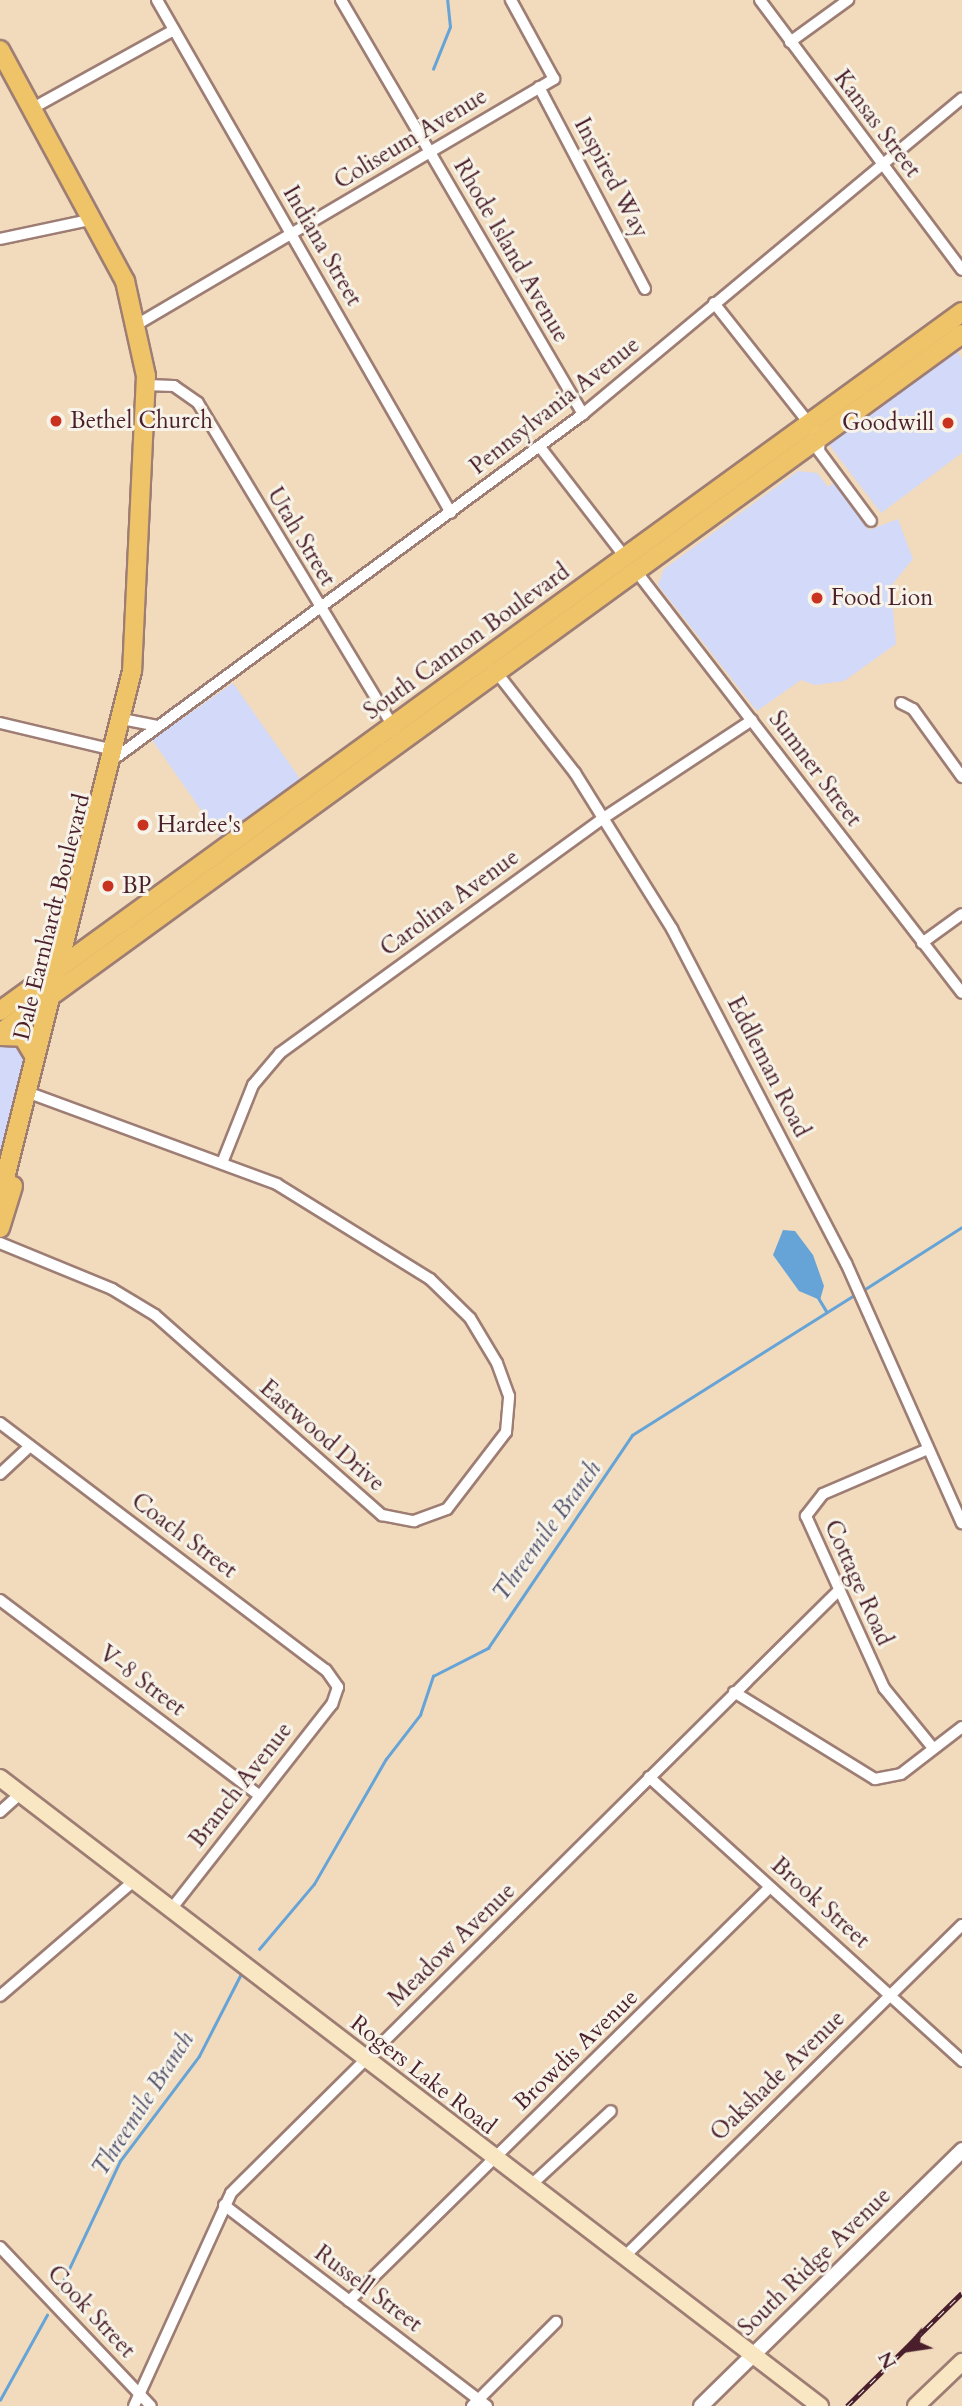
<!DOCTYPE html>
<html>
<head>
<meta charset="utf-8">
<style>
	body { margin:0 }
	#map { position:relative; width:962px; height:2406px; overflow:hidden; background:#f1dbbc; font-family:Cardo,serif }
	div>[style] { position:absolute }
	.built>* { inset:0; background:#d2d9f9; transform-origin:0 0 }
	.water>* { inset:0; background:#66a3d7 }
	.stream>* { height:2.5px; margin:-1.25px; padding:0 1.25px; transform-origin:1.25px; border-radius:1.25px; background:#66a3d7 }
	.roads { filter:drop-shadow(2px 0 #9e7d74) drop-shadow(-2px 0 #9e7d74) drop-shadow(0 2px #9e7d74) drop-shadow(0 -2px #9e7d74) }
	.minor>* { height:10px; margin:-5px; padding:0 5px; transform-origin:5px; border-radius:5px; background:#fff }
	.tertiary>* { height:14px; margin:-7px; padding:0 7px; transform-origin:7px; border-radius:7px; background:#fff }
	.secondary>* { height:16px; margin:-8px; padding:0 8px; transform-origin:8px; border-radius:8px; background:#f9e7c3 }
	.primary>* { height:18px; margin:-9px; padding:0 9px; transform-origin:9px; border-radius:9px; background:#efc469 }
	.rail>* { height:5px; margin-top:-2.5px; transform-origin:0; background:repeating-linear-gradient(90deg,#f7f3e8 0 8px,#4a1f2b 0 16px); box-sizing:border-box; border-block:2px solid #4a1f2b }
	.dots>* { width:19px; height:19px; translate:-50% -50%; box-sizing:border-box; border:4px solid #f7f3e8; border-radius:50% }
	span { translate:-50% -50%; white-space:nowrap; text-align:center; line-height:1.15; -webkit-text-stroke:6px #f7f3e8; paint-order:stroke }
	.street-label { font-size:23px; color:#4a1f2b }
	.poi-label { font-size:23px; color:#4a1f2b }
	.left { translate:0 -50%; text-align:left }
	.right { translate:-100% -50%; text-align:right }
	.water-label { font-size:24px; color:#555470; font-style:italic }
	.north { position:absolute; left:871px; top:2315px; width:70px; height:70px; -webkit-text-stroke:5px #f7f3e8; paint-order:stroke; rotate:241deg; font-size:19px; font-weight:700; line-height:28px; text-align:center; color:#4a1f2b }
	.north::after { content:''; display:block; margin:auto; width:24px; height:32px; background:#4a1f2b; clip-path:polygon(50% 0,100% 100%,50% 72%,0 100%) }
</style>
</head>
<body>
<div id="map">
	<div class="built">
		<i style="clip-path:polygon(955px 349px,962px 359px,962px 453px,881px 513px,827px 442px)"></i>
		<i style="clip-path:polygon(798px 471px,817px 473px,828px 487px,835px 482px,869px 530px,898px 519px,913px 559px,891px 586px,896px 644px,844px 681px,815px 685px,801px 680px,757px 711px,658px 585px,664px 569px)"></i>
		<i style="left:233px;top:683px;width:118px;height:99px;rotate:55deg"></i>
		<i style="clip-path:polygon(16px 1040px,27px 1059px,0 1166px,0 1045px)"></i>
	</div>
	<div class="water">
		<i style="clip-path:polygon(783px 1230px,795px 1231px,813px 1255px,824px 1286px,820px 1300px,799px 1291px,773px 1255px)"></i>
	</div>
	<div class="stream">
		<i style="left:433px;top:69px;width:45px;rotate:-68deg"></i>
		<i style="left:450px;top:27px;width:27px;rotate:-96deg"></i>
		<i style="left:862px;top:1291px;width:119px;rotate:-32.6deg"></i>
		<i style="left:818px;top:1297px;width:17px;rotate:59deg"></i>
		<i style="left:259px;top:1949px;width:85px;rotate:-49.8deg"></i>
		<i style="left:314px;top:1884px;width:144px;rotate:-60.1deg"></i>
		<i style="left:386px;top:1759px;width:56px;rotate:-52.3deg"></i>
		<i style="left:420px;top:1715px;width:41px;rotate:-71.6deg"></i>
		<i style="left:433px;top:1676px;width:62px;rotate:-27deg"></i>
		<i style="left:488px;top:1648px;width:257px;rotate:-55.9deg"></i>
		<i style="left:632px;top:1435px;width:265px;rotate:-32.2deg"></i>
		<i style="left:59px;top:2290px;width:143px;rotate:-64.7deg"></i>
		<i style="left:120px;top:2161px;width:131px;rotate:-53deg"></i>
		<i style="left:199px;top:2056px;width:90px;rotate:-62.9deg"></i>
		<i style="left:0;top:2400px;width:97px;rotate:-61.1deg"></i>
	</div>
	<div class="roads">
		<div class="minor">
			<i style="left:157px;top:0;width:591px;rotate:60.18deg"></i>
			<i style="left:341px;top:0;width:480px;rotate:59.7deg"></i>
			<i style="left:760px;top:0;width:337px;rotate:53.2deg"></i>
			<i style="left:790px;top:42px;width:72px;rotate:-35.9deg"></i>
			<i style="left:539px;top:87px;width:228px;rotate:62.3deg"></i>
			<i style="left:33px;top:108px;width:161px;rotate:-29deg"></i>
			<i style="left:0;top:239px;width:96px;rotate:-12deg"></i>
			<i style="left:714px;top:303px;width:171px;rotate:51.7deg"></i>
			<i style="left:820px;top:437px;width:14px;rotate:94deg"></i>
			<i style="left:819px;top:451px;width:87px;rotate:53.4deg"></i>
			<i style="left:138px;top:324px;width:483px;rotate:-30.5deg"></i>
			<i style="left:554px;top:79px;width:90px;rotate:-118.6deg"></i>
			<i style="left:146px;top:385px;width:28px;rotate:2deg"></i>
			<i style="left:174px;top:386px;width:29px;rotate:35deg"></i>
			<i style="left:198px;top:403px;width:381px;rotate:58.9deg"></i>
			<i style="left:540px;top:447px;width:139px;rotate:52.3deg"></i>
			<i style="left:636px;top:571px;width:533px;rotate:52.31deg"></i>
			<i style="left:494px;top:669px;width:132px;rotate:52.1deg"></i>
			<i style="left:575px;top:773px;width:184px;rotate:58.1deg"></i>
			<i style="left:672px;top:929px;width:377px;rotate:62.5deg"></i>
			<i style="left:846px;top:1263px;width:285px;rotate:66deg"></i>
			<i style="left:901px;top:703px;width:13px;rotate:27deg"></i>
			<i style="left:913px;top:709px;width:84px;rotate:54.2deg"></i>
			<i style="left:127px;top:720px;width:32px;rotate:11deg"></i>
			<i style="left:0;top:723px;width:112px;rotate:13.4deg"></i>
			<i style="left:118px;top:756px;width:577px;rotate:-36.33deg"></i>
			<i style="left:583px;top:414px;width:493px;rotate:-39.8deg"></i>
			<i style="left:922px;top:943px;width:49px;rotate:-35.9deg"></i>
			<i style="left:222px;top:1163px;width:84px;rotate:-68.3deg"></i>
			<i style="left:253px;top:1085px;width:42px;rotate:-49.8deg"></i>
			<i style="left:280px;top:1053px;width:402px;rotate:-36deg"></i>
			<i style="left:605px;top:817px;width:176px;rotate:-33.4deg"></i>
			<i style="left:0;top:1243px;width:121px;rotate:22.3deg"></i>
			<i style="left:112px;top:1289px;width:50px;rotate:31.2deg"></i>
			<i style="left:155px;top:1315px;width:303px;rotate:41.4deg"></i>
			<i style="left:382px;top:1515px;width:33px;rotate:11deg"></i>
			<i style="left:414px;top:1521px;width:35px;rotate:-20deg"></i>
			<i style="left:447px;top:1509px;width:97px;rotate:-52.5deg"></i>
			<i style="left:506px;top:1432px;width:36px;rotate:-85deg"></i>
			<i style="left:509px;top:1396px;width:35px;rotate:-110deg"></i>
			<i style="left:497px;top:1363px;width:52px;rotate:-121deg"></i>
			<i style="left:470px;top:1318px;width:56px;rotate:-135.7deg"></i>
			<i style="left:430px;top:1279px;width:180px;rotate:-148.2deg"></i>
			<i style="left:277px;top:1184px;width:258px;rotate:-159.8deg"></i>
			<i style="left:0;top:1423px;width:409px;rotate:37.2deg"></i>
			<i style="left:326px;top:1670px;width:21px;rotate:55deg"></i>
			<i style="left:338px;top:1687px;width:18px;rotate:109deg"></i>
			<i style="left:332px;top:1704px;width:259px;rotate:128.1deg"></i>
			<i style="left:928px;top:1449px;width:114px;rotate:156.8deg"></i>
			<i style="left:823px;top:1494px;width:28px;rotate:128deg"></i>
			<i style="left:806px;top:1516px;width:189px;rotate:65.6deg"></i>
			<i style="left:884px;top:1688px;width:77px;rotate:50.8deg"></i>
			<i style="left:0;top:1474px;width:41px;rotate:-43deg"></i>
			<i style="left:0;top:1600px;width:324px;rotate:37deg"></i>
			<i style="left:734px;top:1692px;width:166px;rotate:31.7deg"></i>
			<i style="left:875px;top:1779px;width:26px;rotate:-11deg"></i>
			<i style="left:901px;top:1774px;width:77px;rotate:-37.6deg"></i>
			<i style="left:649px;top:1777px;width:423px;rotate:42.2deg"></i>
			<i style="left:0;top:1812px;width:28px;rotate:-42deg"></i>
			<i style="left:0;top:1996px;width:178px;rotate:-40.7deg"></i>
			<i style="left:530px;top:2186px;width:110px;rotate:-42.8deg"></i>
			<i style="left:224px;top:2205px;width:331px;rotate:37.4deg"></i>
			<i style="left:0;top:2247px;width:219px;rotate:46.5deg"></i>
			<i style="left:623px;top:2258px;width:475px;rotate:-44.5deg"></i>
			<i style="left:349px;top:2301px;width:590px;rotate:-44.52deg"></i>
			<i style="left:134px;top:2406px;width:234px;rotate:-65.5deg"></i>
			<i style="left:231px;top:2193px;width:855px;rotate:-44.76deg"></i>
			<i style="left:472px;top:2406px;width:119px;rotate:-45deg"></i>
		</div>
		<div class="tertiary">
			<i style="left:701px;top:2406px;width:366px;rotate:-44.4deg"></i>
		</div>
		<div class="secondary">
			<i style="left:0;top:1778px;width:1033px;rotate:37.45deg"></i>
			<i style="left:916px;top:2406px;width:64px;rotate:-43.7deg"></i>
		</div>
		<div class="primary">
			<i style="left:0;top:50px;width:263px;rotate:61.6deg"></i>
			<i style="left:125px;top:281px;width:97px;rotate:77.5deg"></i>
			<i style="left:146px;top:376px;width:295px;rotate:92.7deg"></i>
			<i style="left:132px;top:671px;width:543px;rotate:104.06deg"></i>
			<i style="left:0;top:1011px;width:1189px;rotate:-36deg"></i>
			<i style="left:0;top:1033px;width:1189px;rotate:-36deg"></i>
			<i style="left:0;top:1036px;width:23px;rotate:2deg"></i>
			<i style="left:23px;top:1037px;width:21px;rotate:59deg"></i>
			<i style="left:0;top:1228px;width:44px;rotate:-72.8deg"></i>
		</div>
	</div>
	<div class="rail">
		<i style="left:847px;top:2406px;width:161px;rotate:-44.5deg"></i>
	</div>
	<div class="dots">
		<i style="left:56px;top:421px;background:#c8321e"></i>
		<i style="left:948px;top:423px;background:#c8321e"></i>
		<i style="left:817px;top:598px;background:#c8321e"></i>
		<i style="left:143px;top:825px;background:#c8321e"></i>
		<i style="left:108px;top:886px;background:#c8321e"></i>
	</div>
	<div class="street-label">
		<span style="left:877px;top:124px;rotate:53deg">Kansas Street</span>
		<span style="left:411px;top:139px;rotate:-31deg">Coliseum Avenue</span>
		<span style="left:611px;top:178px;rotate:62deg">Inspired Way</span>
		<span style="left:322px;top:246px;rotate:60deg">Indiana Street</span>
		<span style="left:511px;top:251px;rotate:60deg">Rhode Island Avenue</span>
		<span style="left:555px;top:406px;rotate:-38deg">Pennsylvania Avenue</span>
		<span style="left:301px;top:537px;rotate:59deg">Utah Street</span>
		<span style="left:467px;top:642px;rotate:-36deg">South Cannon Boulevard</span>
		<span style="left:815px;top:769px;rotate:53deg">Sumner Street</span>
		<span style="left:450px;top:903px;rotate:-36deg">Carolina Avenue</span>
		<span style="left:52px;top:917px;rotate:-76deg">Dale Earnhardt Boulevard</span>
		<span style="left:768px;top:1067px;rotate:63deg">Eddleman Road</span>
		<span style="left:322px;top:1436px;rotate:41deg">Eastwood Drive</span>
		<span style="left:184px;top:1536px;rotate:37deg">Coach Street</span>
		<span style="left:858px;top:1583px;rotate:66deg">Cottage Road</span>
		<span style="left:142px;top:1681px;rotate:37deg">V-8 Street</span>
		<span style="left:241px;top:1785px;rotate:-52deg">Branch Avenue</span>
		<span style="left:820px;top:1903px;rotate:42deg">Brook Street</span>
		<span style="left:452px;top:1945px;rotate:-44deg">Meadow Avenue</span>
		<span style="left:576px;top:2050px;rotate:-44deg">Browdis Avenue</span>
		<span style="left:423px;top:2075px;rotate:38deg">Rogers Lake Road</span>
		<span style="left:778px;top:2076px;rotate:-44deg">Oakshade Avenue</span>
		<span style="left:815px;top:2262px;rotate:-44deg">South Ridge Avenue</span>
		<span style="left:368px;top:2289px;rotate:37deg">Russell Street</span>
		<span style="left:91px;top:2312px;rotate:47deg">Cook Street</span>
	</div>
	<div class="poi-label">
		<span class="left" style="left:70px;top:421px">Bethel Church</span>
		<span class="right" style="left:934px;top:423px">Goodwill</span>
		<span class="left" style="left:831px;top:598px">Food Lion</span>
		<span class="left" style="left:157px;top:825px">Hardee's</span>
		<span class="left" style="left:122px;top:886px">BP</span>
	</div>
	<div class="water-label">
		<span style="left:547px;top:1531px;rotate:-54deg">Threemile Branch</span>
		<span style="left:143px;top:2104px;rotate:-57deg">Threemile Branch</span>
	</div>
	<div class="north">N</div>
</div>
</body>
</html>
